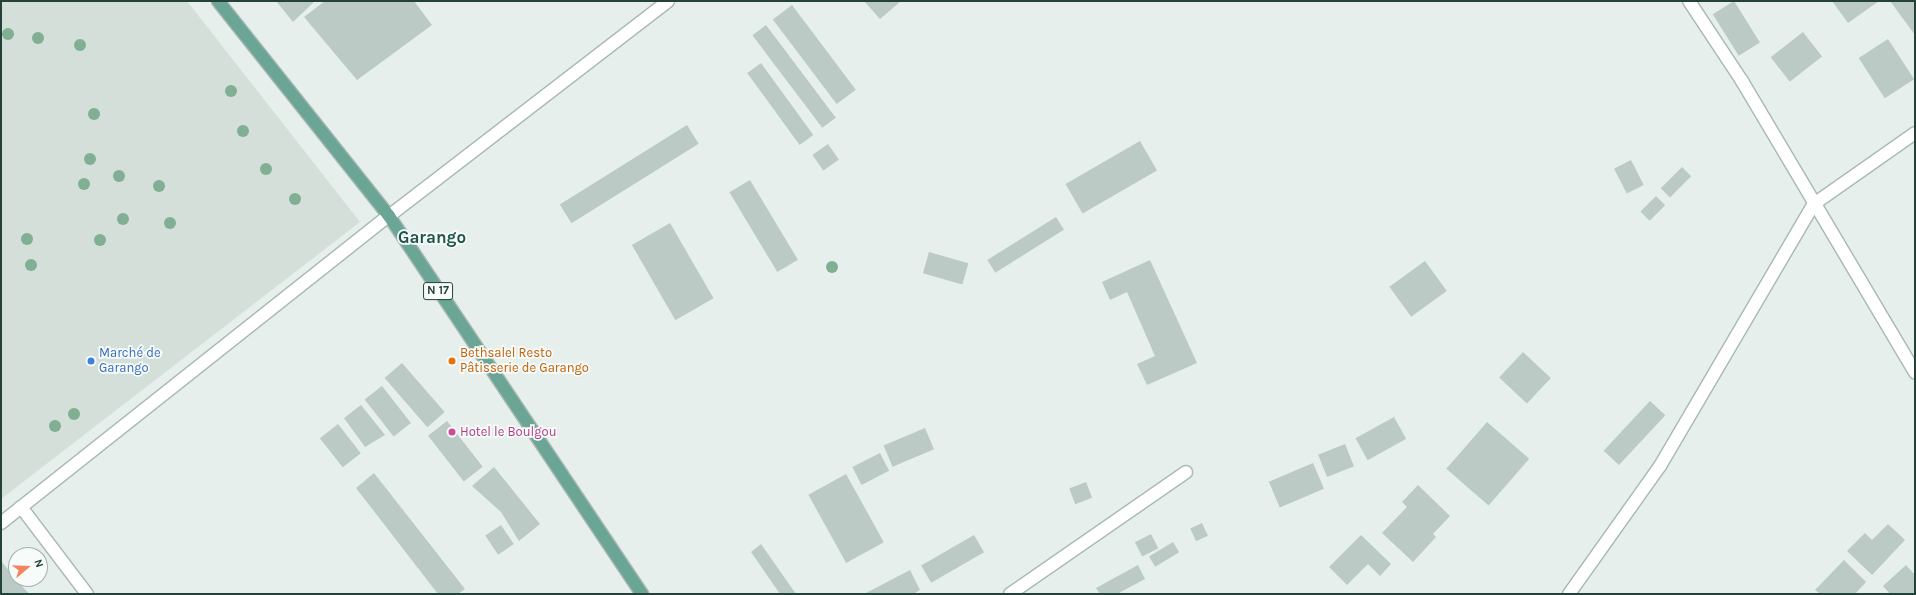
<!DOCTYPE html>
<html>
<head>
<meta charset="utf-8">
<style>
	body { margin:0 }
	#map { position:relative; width:1916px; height:595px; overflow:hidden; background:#e6efeb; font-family:Karla,sans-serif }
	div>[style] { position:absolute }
	.built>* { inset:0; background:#d4dfda }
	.building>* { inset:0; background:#bbcac4; transform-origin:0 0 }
	.roads { filter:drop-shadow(1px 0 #a8b8b2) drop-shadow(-1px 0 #a8b8b2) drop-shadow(0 1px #a8b8b2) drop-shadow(0 -1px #a8b8b2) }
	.minor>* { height:12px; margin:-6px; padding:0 6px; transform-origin:6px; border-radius:6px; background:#fff }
	.primary>* { height:12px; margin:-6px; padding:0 6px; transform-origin:6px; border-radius:6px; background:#6aa596 }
	.trees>* { width:12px; height:12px; margin:-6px; border-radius:50%; background:#80af93 }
	.dots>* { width:11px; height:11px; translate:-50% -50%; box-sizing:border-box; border:2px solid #f7fbf9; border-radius:50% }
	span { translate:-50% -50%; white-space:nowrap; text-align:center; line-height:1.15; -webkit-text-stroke:3.5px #f7fbf9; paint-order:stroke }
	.shield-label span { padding:1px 3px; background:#f7fbf9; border:1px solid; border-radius:3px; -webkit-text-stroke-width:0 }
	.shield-label { font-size:12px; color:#24423a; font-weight:700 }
	.shop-label { font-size:13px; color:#366cbe }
	.left { translate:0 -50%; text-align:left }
	.food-label { font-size:13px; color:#c56008 }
	.hotel-label { font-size:13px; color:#b23c85 }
	.district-label { font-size:17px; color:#1f5548; font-weight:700 }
	.frame { position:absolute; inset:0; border:2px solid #24423a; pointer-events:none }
	.north { position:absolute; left:8px; top:547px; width:40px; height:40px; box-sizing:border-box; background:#f7fbf9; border:1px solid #a3b1ad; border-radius:50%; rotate:71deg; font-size:11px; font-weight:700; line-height:16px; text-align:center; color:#24423a }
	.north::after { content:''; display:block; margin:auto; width:14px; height:18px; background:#f4845f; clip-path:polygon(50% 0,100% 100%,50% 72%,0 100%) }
</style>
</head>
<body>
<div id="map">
	<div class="built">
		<i style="clip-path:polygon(1px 1px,187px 1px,360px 222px,1px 499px)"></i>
	</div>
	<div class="building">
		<i style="clip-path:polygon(276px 1px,315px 1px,293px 22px)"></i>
		<i style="clip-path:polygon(325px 1px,414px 1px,432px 25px,357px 80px,304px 17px)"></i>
		<i style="clip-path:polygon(864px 1px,901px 1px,880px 19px)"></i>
		<i style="left:1734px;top:1px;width:49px;height:25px;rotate:58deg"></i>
		<i style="clip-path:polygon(1832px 1px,1879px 1px,1848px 23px)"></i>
		<i style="clip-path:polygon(1890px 1px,1915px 1px,1915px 35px)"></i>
		<i style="left:792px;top:5px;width:106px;height:24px;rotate:53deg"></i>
		<i style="left:766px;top:25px;width:116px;height:17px;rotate:53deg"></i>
		<i style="left:1803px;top:32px;width:31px;height:41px;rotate:52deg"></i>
		<i style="left:1888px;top:39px;width:48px;height:35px;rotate:57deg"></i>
		<i style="left:761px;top:63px;width:89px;height:17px;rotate:54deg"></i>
		<i style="left:687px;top:125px;width:22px;height:150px;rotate:58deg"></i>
		<i style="left:1140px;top:141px;width:34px;height:86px;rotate:60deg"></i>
		<i style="left:828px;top:144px;width:19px;height:19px;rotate:55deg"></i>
		<i style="left:1631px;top:160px;width:28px;height:19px;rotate:63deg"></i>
		<i style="left:1682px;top:167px;width:13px;height:30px;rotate:45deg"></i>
		<i style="left:750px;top:180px;width:93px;height:24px;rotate:59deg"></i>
		<i style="left:1656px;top:196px;width:13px;height:22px;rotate:45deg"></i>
		<i style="left:1056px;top:217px;width:15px;height:81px;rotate:58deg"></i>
		<i style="left:670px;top:223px;width:87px;height:44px;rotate:60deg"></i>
		<i style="left:929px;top:252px;width:41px;height:22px;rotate:16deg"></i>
		<i style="clip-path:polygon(1150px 260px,1197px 363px,1147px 385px,1137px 364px,1155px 356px,1127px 292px,1110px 300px,1102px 282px)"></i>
		<i style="left:1425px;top:261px;width:37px;height:44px;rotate:54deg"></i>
		<i style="left:1523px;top:352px;width:38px;height:35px;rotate:43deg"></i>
		<i style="left:402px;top:363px;width:65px;height:23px;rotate:49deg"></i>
		<i style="left:382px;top:386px;width:47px;height:22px;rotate:52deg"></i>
		<i style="left:1650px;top:401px;width:21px;height:68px;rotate:43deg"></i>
		<i style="clip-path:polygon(361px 405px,385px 435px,365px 447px,344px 418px)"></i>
		<i style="left:1394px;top:417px;width:25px;height:44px;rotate:61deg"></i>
		<i style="left:447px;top:421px;width:58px;height:24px;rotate:52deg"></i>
		<i style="left:1487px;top:422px;width:56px;height:62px;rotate:41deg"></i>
		<i style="left:338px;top:424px;width:37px;height:23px;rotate:52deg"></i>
		<i style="left:925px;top:428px;width:23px;height:45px;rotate:67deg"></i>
		<i style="left:1345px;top:444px;width:24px;height:29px;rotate:68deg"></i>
		<i style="left:880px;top:453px;width:20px;height:31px;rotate:63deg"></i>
		<i style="left:1313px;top:463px;width:28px;height:48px;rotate:67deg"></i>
		<i style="clip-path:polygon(494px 467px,540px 524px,519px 541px,501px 512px,472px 486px)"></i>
		<i style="clip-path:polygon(374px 473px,465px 589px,458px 594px,438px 594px,356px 488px)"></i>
		<i style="left:846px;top:474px;width:78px;height:43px;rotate:61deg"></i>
		<i style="left:1086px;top:482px;width:17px;height:18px;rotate:69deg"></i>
		<i style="clip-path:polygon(1418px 485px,1450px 516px,1433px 534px,1436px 537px,1413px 562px,1382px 533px,1407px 507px,1402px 502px)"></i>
		<i style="left:1202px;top:523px;width:14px;height:13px;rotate:65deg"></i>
		<i style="clip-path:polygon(1888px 524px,1905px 540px,1872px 575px,1847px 551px,1865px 533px,1872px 540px)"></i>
		<i style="left:501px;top:525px;width:23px;height:19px;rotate:56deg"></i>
		<i style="left:1151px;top:534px;width:16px;height:18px;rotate:63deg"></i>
		<i style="left:974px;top:535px;width:20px;height:61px;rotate:60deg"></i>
		<i style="clip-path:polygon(1361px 535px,1391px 564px,1380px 576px,1368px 564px,1347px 585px,1329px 567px)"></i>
		<i style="left:1173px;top:542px;width:12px;height:28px;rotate:59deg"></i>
		<i style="clip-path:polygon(761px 544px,796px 594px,780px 594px,751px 552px)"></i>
		<i style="clip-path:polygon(1844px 560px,1866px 582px,1855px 594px,1820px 594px,1815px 590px)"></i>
		<i style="clip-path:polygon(1px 561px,16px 579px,29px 594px,1px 594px)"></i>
		<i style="clip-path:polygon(1138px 565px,1145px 579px,1117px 594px,1100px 594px,1096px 588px)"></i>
		<i style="clip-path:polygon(1906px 565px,1915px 575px,1915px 594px,1890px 594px,1883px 586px)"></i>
		<i style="clip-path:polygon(910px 570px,920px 590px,913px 594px,864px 594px)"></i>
	</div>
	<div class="roads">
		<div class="minor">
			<i style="left:1689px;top:1px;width:96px;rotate:56.5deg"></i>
			<i style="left:1742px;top:81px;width:339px;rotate:59.3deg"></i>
			<i style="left:21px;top:507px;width:109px;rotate:52.8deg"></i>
			<i style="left:1px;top:523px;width:495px;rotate:-38.4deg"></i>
			<i style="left:389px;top:216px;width:352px;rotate:-37.6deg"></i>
			<i style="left:1010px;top:594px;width:214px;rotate:-34.7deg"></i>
			<i style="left:1569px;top:594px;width:157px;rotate:-54.6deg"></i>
			<i style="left:1660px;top:466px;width:304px;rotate:-59.6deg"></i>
			<i style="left:1814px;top:204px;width:123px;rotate:-35.1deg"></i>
		</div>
		<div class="primary">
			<i style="left:218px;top:1px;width:275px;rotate:51.5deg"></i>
			<i style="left:389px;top:216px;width:455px;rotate:56.2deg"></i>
		</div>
	</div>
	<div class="trees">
		<i style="left:8px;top:34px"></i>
		<i style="left:38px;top:38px"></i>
		<i style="left:80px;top:45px"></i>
		<i style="left:231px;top:91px"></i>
		<i style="left:94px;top:114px"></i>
		<i style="left:243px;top:131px"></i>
		<i style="left:90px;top:159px"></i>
		<i style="left:266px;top:169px"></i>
		<i style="left:119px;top:176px"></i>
		<i style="left:84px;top:184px"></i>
		<i style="left:159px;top:186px"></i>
		<i style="left:295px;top:199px"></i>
		<i style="left:123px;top:219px"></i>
		<i style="left:170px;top:223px"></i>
		<i style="left:27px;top:239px"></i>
		<i style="left:100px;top:240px"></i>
		<i style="left:31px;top:265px"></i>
		<i style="left:832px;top:267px"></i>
		<i style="left:74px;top:414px"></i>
		<i style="left:55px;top:426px"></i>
	</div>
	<div class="dots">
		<i style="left:91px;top:361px;background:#3f7fe0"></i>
		<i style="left:452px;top:361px;background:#e8710a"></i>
		<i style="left:452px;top:432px;background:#d1479c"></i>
	</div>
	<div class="shield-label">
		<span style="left:438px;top:291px">N 17</span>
	</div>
	<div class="shop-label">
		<span class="left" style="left:99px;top:361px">Marché de<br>Garango</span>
	</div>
	<div class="food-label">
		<span class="left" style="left:460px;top:361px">Bethsalel Resto<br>Pâtisserie de Garango</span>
	</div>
	<div class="hotel-label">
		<span class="left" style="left:460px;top:432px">Hotel le Boulgou</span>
	</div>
	<div class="district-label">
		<span style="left:432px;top:238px">Garango</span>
	</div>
	<div class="frame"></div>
	<div class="north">N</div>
</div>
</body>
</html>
